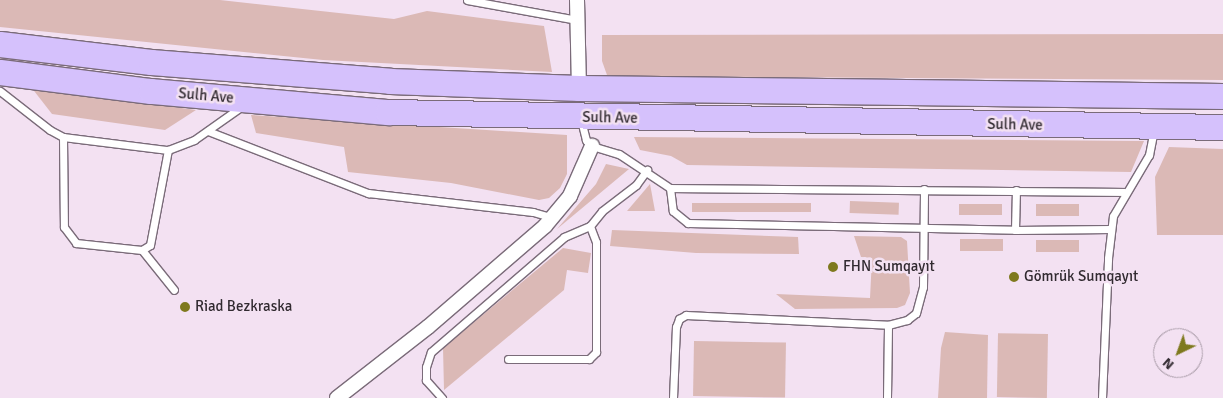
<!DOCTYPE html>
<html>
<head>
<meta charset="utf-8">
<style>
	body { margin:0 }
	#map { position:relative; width:1223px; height:398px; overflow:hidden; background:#f3e1f2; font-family:Signika,sans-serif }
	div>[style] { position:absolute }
	.green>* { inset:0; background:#dbb9b6; transform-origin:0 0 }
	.roads { filter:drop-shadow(1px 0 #7a6b79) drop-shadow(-1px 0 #7a6b79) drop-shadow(0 1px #7a6b79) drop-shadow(0 -1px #7a6b79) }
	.lane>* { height:7px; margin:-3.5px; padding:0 3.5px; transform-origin:3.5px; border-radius:3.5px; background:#fff }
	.street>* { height:14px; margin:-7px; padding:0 7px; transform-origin:7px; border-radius:7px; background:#fff }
	.highway>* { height:25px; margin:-12.5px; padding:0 12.5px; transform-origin:12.5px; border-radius:12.5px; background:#d5c1fc }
	.dots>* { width:14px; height:14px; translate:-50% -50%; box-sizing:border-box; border:2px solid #f3e1f2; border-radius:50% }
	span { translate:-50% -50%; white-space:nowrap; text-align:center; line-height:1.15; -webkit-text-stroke:5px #f3e1f2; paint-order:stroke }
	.street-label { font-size:15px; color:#312a30 }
	.poi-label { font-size:15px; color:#312a30 }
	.left { translate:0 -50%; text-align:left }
	.north { position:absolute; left:1153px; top:328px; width:50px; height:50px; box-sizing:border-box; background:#f3e1f2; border:1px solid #a598a4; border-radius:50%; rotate:222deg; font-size:14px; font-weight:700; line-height:20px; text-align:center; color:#312a30 }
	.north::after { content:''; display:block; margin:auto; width:18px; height:22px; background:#7e791e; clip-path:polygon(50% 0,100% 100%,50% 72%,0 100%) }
</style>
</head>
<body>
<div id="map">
	<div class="green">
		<i style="clip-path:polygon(0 0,220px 0,394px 19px,427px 11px,544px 26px,552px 72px,323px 60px,0 27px)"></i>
		<i style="clip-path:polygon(1223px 34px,1223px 80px,617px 76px,607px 75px,602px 61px,602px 35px)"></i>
		<i style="clip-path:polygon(31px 87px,196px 110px,165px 130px,52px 114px)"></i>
		<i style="clip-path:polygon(251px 115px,567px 135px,567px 174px,560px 188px,549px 198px,539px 200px,451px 183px,348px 172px,344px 147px,256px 133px)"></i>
		<i style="clip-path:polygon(634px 137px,1144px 141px,1131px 172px,687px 165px,671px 156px,640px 150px)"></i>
		<i style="clip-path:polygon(1169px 147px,1223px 149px,1223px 235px,1157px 235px,1155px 177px)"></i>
		<i style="clip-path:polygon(606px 164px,629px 169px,557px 229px,596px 184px)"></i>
		<i style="clip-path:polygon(650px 184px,655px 211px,627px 211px)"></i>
		<i style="left:850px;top:201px;width:49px;height:12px;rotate:2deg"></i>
		<i style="left:692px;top:203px;width:119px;height:9px"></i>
		<i style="left:959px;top:204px;width:43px;height:11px"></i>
		<i style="left:1036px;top:204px;width:43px;height:12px"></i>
		<i style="clip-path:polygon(612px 230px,798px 237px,799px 254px,696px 253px,610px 246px)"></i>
		<i style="clip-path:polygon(854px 236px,901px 237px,907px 241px,910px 293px,905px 305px,897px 308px,795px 309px,776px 294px,870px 298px,872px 258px,861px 257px)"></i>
		<i style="left:960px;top:239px;width:43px;height:12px"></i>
		<i style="left:1036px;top:240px;width:43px;height:12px"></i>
		<i style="clip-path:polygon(563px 248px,591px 253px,588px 273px,567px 270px,564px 290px,444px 390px,443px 348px)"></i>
		<i style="clip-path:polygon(945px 332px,988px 335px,987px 398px,938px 398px,941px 348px)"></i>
		<i style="left:1048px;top:334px;width:64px;height:50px;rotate:91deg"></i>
		<i style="left:694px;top:341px;width:92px;height:55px;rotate:1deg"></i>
	</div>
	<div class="roads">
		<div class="lane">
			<i style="left:467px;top:0;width:112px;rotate:10.3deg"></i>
			<i style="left:0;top:91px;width:63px;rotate:38deg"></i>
			<i style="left:50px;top:130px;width:15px;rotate:28deg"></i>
			<i style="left:63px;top:137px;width:106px;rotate:7.1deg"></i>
			<i style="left:168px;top:150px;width:28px;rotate:-21deg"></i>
			<i style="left:194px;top:140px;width:57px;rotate:-35.1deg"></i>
			<i style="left:581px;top:120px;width:21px;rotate:76deg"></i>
			<i style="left:586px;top:140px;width:8px;rotate:45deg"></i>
			<i style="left:592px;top:146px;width:28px;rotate:17deg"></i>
			<i style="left:619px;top:154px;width:61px;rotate:33.7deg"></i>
			<i style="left:670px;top:188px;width:454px;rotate:0.5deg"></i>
			<i style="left:208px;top:131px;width:172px;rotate:21.2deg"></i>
			<i style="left:368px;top:193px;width:166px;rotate:6.6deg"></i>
			<i style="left:533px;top:212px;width:22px;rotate:16deg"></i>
			<i style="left:63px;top:137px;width:90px;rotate:89.4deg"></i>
			<i style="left:64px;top:227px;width:20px;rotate:53deg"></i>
			<i style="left:76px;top:243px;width:66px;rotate:6.1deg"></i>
			<i style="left:142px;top:250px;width:9px;rotate:-32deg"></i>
			<i style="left:150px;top:245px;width:97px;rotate:-79.3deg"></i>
			<i style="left:670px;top:188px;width:23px;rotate:83deg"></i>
			<i style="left:673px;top:211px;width:19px;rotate:39deg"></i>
			<i style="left:688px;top:223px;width:327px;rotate:1.2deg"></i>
			<i style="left:1015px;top:230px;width:96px;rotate:-0.6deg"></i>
			<i style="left:1015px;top:230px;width:40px;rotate:-88.6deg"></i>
			<i style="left:142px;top:250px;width:51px;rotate:51.3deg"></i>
			<i style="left:508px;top:359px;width:81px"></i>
			<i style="left:589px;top:359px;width:10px;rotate:-45deg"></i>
			<i style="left:596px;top:352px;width:110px;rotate:-90deg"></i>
			<i style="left:596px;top:242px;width:17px;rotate:-111deg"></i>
			<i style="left:590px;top:226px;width:19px;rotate:-51deg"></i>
			<i style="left:602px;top:211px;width:43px;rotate:-37.4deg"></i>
			<i style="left:636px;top:185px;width:19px;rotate:-54deg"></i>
			<i style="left:442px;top:398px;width:24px;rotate:-132deg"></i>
			<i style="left:426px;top:380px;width:13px;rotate:-90deg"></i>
			<i style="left:426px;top:367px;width:16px;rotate:-72deg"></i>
			<i style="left:431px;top:352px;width:176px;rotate:-40.8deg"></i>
			<i style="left:564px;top:237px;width:28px;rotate:-23deg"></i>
			<i style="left:673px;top:398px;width:71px;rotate:-87.6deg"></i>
			<i style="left:676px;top:327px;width:9px;rotate:-69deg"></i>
			<i style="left:679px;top:319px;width:8px;rotate:-30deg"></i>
			<i style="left:686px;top:315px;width:202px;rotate:2.8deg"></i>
			<i style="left:888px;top:325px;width:20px;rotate:-15deg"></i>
			<i style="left:907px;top:320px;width:11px;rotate:-38deg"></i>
			<i style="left:916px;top:313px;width:27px;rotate:-75deg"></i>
			<i style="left:923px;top:287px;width:98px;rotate:-89.4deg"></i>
			<i style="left:887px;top:398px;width:73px;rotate:-89.2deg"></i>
			<i style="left:1102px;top:398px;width:140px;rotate:-87.5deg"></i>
			<i style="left:1108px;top:258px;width:42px;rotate:-83.2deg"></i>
			<i style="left:1113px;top:216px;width:71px;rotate:-59.5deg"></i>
			<i style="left:1149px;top:155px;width:26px;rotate:-79deg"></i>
		</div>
		<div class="street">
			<i style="left:577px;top:0;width:88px;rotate:88.7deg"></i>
			<i style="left:337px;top:398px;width:115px;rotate:-38deg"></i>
			<i style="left:428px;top:327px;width:155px;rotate:-40.8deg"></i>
			<i style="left:545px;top:226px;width:39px;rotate:-50deg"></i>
			<i style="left:570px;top:196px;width:55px;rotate:-66.3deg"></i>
		</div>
		<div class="highway">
			<i style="left:0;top:44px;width:152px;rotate:6.8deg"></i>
			<i style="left:151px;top:62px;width:240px;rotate:4.5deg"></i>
			<i style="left:390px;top:81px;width:189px;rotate:2.1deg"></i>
			<i style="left:579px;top:88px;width:644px;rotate:0.71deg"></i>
			<i style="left:0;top:72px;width:152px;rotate:7.2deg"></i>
			<i style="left:151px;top:91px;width:238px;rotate:5.1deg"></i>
			<i style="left:388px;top:112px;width:835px;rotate:1.03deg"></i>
		</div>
	</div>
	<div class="dots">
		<i style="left:833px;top:267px;background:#7e791e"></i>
		<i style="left:1014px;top:277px;background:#7e791e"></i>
		<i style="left:185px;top:307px;background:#7e791e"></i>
	</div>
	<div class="street-label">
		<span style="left:206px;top:96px;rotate:5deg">Sulh Ave</span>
		<span style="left:610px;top:118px;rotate:1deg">Sulh Ave</span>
		<span style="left:1015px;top:125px;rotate:1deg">Sulh Ave</span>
	</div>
	<div class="poi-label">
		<span class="left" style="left:843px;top:267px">FHN Sumqayıt</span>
		<span class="left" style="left:1024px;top:277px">Gömrük Sumqayıt</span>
		<span class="left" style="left:195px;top:307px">Riad Bezkraska</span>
	</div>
	<div class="north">N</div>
</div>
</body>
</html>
